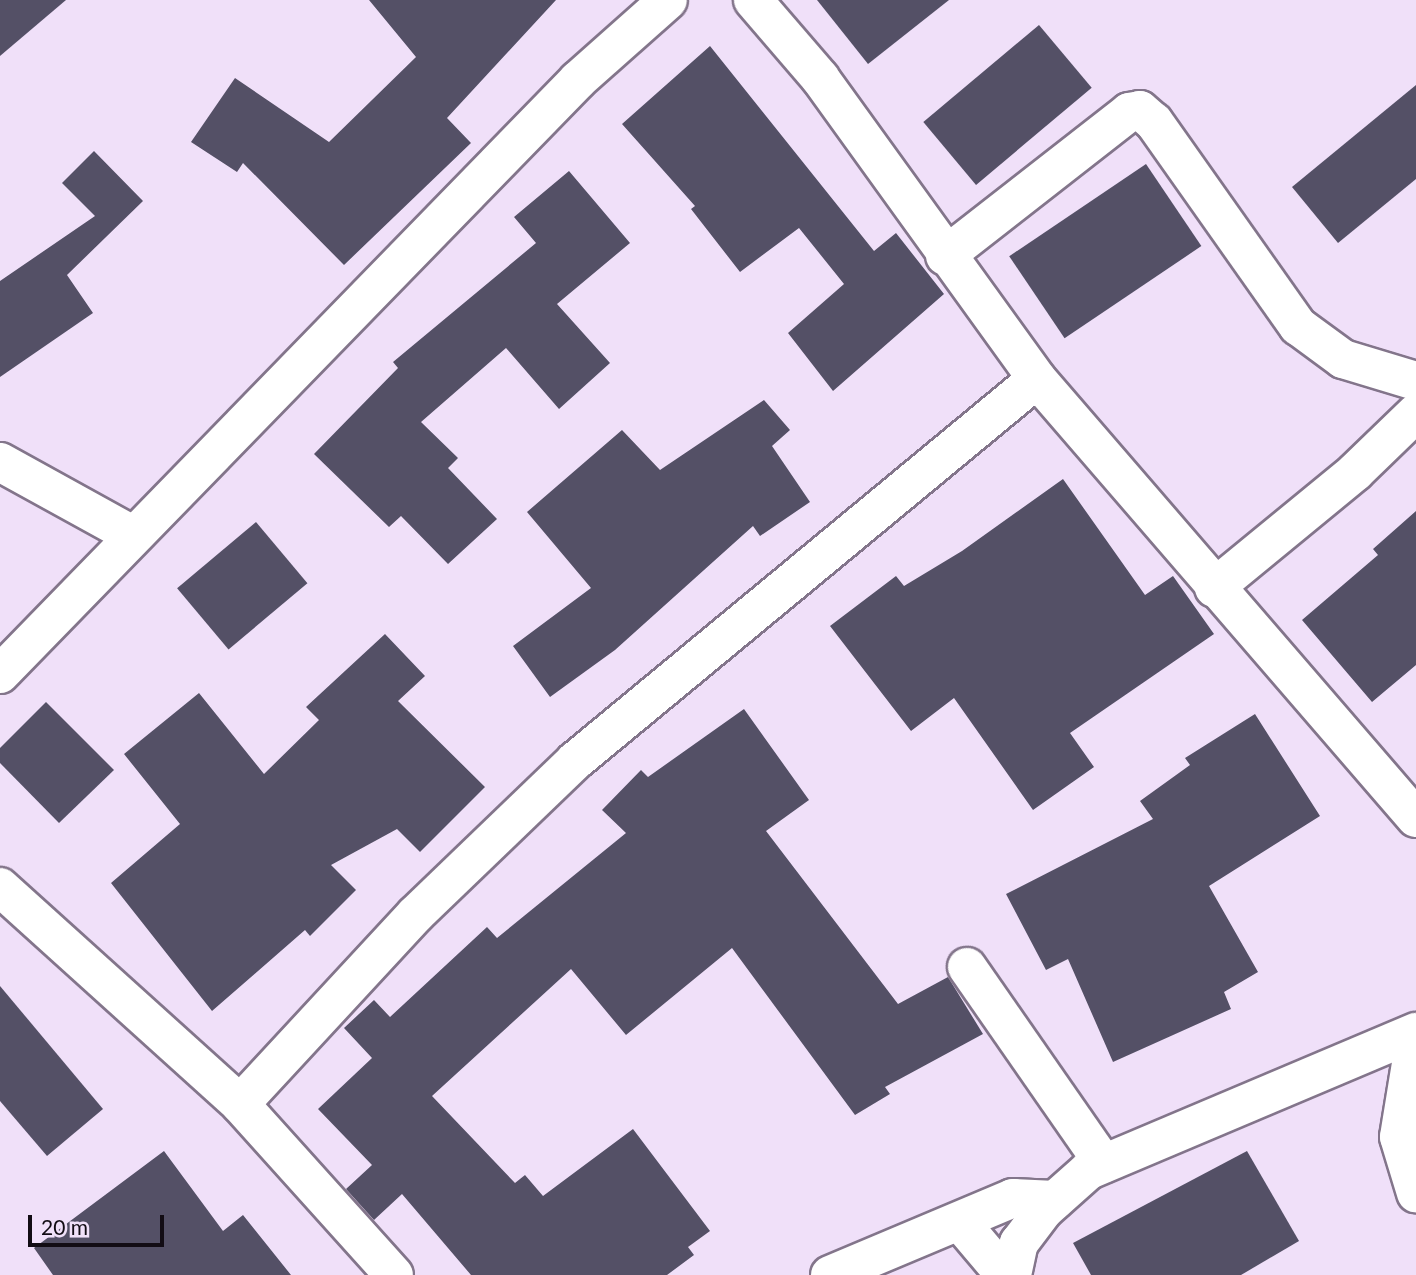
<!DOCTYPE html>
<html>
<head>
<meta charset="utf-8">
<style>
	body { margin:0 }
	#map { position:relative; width:1416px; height:1275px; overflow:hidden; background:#f0e0f9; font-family:Lato,sans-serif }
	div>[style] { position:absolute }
	.building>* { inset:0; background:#545066; transform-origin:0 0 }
	.roads { filter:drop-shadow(2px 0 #83758b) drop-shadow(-2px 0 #83758b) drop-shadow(0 2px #83758b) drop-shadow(0 -2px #83758b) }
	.minor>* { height:38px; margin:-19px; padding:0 19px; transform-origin:19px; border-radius:19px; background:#fff }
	span { translate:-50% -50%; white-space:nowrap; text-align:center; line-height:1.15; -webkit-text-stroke:7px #f0e0f9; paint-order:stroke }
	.scale { position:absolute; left:28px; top:1215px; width:136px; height:32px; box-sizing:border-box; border:4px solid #120c14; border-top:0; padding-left:9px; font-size:21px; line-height:24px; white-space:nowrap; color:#120c14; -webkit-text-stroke:5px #f0e0f9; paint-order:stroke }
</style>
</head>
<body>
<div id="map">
	<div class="building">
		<i style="clip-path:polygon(0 0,66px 0,0 56px)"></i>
		<i style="clip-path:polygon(369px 0,556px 0,447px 118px,471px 143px,344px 265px,243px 163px,237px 172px,191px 142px,235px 78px,329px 142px,416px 57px)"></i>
		<i style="clip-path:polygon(817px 0,949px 0,868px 64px)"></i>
		<i style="left:1039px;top:25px;width:82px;height:151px;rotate:50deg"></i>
		<i style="clip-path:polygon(710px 46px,874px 251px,896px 233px,944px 294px,833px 391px,788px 333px,844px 284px,799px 228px,740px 272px,691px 209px,695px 206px,622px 124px)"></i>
		<i style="clip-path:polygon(1416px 85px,1416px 179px,1338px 243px,1292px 187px)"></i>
		<i style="clip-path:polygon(94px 151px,143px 201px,67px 275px,93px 313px,0 377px,0 281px,95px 216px,62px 183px)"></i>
		<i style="left:1146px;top:164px;width:99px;height:165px;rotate:56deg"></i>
		<i style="clip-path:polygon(569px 171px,630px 243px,557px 304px,610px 363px,559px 409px,506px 348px,421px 422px,458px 458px,448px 468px,497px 519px,448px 564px,401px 516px,389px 527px,314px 454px,398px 368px,393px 362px,536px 243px,514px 217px)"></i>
		<i style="clip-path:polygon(764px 400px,790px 430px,772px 446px,810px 502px,760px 536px,753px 526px,615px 650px,550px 697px,513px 646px,591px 588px,527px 512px,622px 430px,660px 470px)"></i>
		<i style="clip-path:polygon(1063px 479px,1145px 595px,1173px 576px,1214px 634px,1070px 733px,1094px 767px,1033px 810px,954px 698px,911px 731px,830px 626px,896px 576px,904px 586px,962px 551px)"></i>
		<i style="clip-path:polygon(1416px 511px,1416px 665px,1372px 702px,1302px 620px,1378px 555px,1373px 549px)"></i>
		<i style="left:256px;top:522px;width:80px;height:103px;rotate:50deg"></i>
		<i style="clip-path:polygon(385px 634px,425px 676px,398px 701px,485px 787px,420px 852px,397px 829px,331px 865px,356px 890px,310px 936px,305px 930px,212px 1011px,111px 883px,180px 824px,124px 754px,199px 693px,264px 774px,319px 720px,306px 707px)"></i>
		<i style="clip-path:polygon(46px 702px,114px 770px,59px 823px,0 763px,0 748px)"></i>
		<i style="clip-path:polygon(744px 709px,809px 800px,766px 831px,898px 1004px,948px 977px,983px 1034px,885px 1087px,890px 1094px,855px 1115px,732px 948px,626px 1035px,571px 969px,432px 1096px,515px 1183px,525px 1175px,543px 1196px,633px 1129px,710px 1231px,688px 1247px,694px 1255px,667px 1275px,471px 1275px,402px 1194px,374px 1220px,346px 1189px,372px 1165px,318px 1109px,372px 1058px,344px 1028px,374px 1000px,390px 1017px,487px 927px,497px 938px,626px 833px,602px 810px,641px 770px,648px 777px)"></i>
		<i style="clip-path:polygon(1255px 714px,1320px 816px,1209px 886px,1258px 972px,1224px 992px,1231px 1009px,1113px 1062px,1068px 959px,1046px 970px,1006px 894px,1153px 819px,1140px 801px,1190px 765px,1185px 758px)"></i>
		<i style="clip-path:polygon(0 986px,103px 1109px,47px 1156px,0 1101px)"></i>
		<i style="clip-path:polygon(164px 1151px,223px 1231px,243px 1215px,291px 1275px,53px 1275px,34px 1248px)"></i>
		<i style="clip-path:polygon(1247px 1151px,1299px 1241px,1241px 1275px,1091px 1275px,1073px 1243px)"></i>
	</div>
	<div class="roads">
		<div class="minor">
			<i style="left:753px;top:0;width:103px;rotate:49.3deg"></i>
			<i style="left:820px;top:78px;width:371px;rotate:54.2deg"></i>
			<i style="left:1037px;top:379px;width:580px;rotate:49.2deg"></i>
			<i style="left:945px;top:256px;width:234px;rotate:-38deg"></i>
			<i style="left:1129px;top:112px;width:11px;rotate:-10deg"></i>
			<i style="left:1140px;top:110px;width:18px;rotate:41deg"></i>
			<i style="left:1154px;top:122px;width:250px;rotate:54.8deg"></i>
			<i style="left:1298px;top:326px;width:56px;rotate:36.3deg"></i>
			<i style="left:1343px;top:359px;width:76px;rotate:16.8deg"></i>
			<i style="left:0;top:462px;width:151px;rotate:28.9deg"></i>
			<i style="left:1214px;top:588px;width:183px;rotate:-39.4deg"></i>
			<i style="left:1355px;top:472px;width:85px;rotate:-44deg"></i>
			<i style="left:0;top:674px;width:829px;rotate:-45.78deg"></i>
			<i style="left:578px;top:80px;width:120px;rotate:-41.6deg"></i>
			<i style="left:0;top:887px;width:324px;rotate:42.1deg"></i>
			<i style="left:240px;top:1104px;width:230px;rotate:48deg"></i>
			<i style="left:967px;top:967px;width:239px;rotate:55.2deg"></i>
			<i style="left:1416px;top:1033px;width:105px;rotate:99.3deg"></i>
			<i style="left:1399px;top:1137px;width:59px;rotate:73.1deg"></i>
			<i style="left:240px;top:1104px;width:259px;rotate:-47.2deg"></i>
			<i style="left:416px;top:914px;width:221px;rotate:-43.9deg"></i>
			<i style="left:575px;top:761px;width:599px;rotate:-39.59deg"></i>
			<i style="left:961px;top:1223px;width:68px;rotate:49.8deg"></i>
			<i style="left:830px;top:1275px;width:199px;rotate:-22.8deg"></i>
			<i style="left:1013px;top:1198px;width:42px;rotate:2.7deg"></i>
			<i style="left:1012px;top:1275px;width:33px;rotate:-78deg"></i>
			<i style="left:1019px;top:1243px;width:41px;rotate:-52.9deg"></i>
			<i style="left:1044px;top:1210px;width:60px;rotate:-41.6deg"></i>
			<i style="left:1089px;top:1170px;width:355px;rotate:-22.9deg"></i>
		</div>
	</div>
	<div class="scale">20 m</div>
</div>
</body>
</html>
